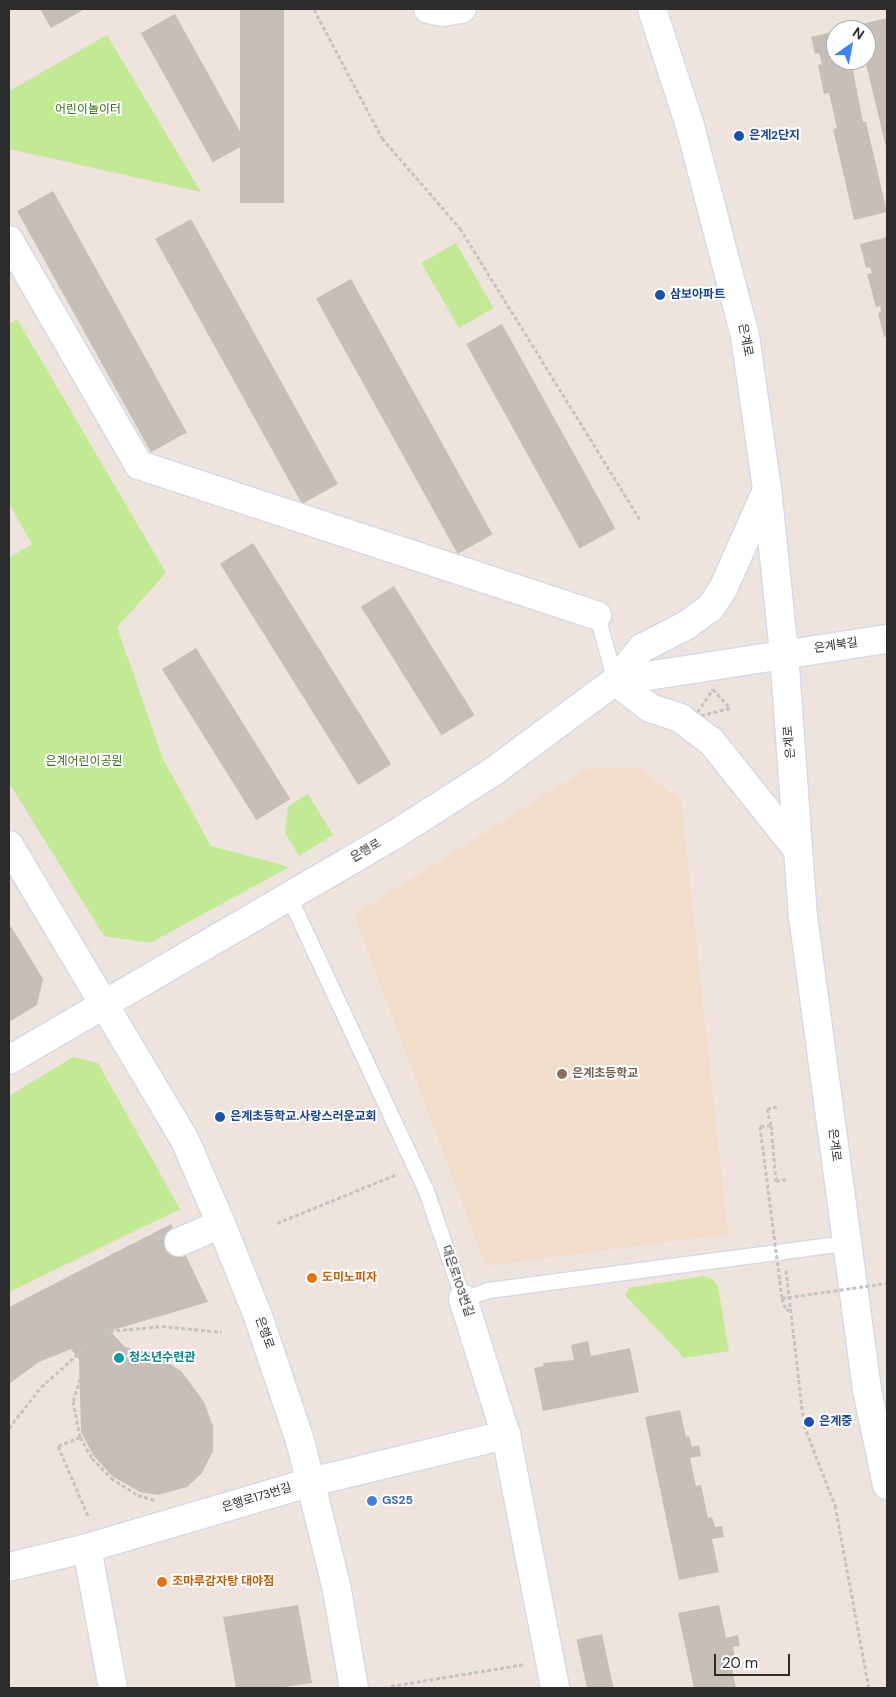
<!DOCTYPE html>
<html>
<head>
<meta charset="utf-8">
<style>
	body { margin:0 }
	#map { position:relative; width:896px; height:1697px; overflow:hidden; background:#efe3dd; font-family:"DM Sans","Noto Sans KR",sans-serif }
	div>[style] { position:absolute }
	.education>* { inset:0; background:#f2ddca }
	.green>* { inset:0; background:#c2ea94; transform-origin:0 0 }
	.building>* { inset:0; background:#c6bfb8; transform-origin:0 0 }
	.path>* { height:3px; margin-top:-1.5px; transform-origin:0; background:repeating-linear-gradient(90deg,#c4c4c4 0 4px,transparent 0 6.5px) }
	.roads { filter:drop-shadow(1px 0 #d2d9e6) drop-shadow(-1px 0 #d2d9e6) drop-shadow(0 1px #d2d9e6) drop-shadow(0 -1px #d2d9e6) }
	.service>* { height:15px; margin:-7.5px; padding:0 7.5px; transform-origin:7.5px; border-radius:7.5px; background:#fff }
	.minor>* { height:28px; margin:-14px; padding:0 14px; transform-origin:14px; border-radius:14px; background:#fff }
	.tertiary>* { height:28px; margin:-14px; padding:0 14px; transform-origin:14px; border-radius:14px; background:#fff }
	.path-bridge>* { height:3px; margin-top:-1.5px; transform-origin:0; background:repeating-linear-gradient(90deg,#c4c4c4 0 4px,transparent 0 6.5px) }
	.dots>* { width:14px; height:14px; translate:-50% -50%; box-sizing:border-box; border:2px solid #fff; border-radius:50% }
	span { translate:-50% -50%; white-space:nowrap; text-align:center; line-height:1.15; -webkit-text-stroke:4px #fff; paint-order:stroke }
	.park-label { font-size:12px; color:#397113 }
	.transit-label { font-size:12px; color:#164399; font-weight:700 }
	.left { translate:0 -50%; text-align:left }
	.street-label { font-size:12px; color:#2c2c2c }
	.education-label { font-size:12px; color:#785e54; font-weight:700 }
	.food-label { font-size:12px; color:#c56008; font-weight:700 }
	.culture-label { font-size:12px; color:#0d838f; font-weight:700 }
	.shop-label { font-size:12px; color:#366cbe; font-weight:700 }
	.frame { position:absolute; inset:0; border:10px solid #2c2c2c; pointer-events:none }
	.north { position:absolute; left:826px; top:20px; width:50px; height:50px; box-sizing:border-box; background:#fff; border:1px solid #ababab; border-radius:50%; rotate:33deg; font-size:14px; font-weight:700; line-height:20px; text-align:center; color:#2c2c2c }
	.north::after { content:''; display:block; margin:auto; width:18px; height:22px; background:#3984ff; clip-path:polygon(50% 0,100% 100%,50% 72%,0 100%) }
	.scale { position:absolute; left:714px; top:1654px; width:76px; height:22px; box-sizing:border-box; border:2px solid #2c2c2c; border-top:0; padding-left:6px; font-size:15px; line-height:18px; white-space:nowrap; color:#2c2c2c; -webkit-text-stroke:4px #fff; paint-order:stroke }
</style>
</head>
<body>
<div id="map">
	<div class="education">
		<i style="clip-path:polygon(639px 768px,681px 801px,728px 1234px,486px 1266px,354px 915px,586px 769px)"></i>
	</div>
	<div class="green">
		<i style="clip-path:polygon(107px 35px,201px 192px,9px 149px,9px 91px)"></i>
		<i style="left:456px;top:243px;width:75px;height:40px;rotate:60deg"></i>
		<i style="clip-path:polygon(17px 319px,166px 573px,117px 627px,163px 759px,211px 846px,289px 867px,150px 943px,104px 936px,9px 783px,9px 558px,32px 544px,9px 504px,9px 324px)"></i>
		<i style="clip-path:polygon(308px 794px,333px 835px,299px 856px,285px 833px,288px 806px)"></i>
		<i style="clip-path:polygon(73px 1057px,98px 1063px,180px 1209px,9px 1292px,9px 1096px)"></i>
		<i style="clip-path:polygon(704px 1276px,713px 1280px,718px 1287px,729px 1351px,684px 1358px,625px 1295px,629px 1288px)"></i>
	</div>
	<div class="building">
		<i style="clip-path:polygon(40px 9px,85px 9px,51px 28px)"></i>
		<i style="left:240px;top:9px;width:44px;height:194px"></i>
		<i style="left:175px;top:14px;width:148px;height:39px;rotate:61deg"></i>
		<i style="clip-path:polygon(887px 18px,887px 151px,865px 60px,866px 30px,858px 30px,857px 25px)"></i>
		<i style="clip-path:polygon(836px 31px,836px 60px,851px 60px,863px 122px,866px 122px,887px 212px,854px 220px,833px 129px,837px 128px,829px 93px,824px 94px,818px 65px,822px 64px,819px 53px,815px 54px,811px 37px)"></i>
		<i style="left:53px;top:191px;width:276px;height:41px;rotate:61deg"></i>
		<i style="left:191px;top:219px;width:303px;height:41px;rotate:61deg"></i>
		<i style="clip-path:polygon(887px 237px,887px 336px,884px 337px,878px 313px,881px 312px,880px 306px,876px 307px,867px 274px,872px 273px,870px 267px,866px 268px,860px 244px)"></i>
		<i style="left:351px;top:279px;width:292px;height:40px;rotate:61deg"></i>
		<i style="left:502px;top:324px;width:234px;height:41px;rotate:61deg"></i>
		<i style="left:253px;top:543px;width:261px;height:39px;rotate:58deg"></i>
		<i style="left:394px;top:586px;width:152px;height:39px;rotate:58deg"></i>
		<i style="left:196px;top:648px;width:178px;height:40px;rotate:58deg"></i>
		<i style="clip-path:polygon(9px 923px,43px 979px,37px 1005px,9px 1022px)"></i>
		<i style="clip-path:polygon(171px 1224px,208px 1302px,110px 1331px,125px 1347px,156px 1354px,182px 1372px,204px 1402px,213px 1426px,213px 1451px,202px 1473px,187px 1487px,158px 1495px,140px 1492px,112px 1476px,93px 1455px,81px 1432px,79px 1360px,71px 1349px,39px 1362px,9px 1384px,9px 1307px)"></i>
		<i style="clip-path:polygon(588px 1341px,591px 1356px,630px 1348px,639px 1392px,543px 1411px,534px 1368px,544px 1366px,543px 1363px,574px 1360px,571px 1345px)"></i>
		<i style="clip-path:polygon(680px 1410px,686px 1437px,689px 1436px,692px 1447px,699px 1445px,701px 1456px,690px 1458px,696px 1486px,701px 1485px,708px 1518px,712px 1517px,715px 1527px,722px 1526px,724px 1537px,712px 1539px,719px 1572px,679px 1580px,645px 1417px)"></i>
		<i style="clip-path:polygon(298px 1605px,312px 1683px,278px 1688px,236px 1688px,223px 1617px)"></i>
		<i style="clip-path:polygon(719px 1605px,726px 1638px,738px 1635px,740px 1646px,733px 1647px,735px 1658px,730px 1659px,736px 1688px,694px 1688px,678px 1613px)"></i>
		<i style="left:602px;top:1634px;width:55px;height:26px;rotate:78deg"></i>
	</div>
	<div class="path">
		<i style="left:314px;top:9px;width:146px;rotate:62.2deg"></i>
		<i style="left:382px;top:138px;width:119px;rotate:49.1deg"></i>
		<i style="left:460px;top:228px;width:344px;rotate:58.3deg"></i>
		<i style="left:713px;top:689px;width:25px;rotate:48deg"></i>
		<i style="left:730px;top:708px;width:37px;rotate:166deg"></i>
		<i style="left:694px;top:717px;width:34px;rotate:-56deg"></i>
		<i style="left:771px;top:1125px;width:16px;rotate:-104deg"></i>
		<i style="left:767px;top:1109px;width:12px;rotate:-14deg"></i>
		<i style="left:776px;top:1181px;width:11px;rotate:-10deg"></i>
		<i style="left:277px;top:1223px;width:130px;rotate:-22.2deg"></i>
		<i style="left:786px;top:1270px;width:156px;rotate:83.4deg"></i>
		<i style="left:804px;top:1425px;width:86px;rotate:68.8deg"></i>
		<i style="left:835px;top:1505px;width:186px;rotate:79.5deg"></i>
		<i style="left:782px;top:1298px;width:13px;rotate:72deg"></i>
		<i style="left:786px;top:1310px;width:6px;rotate:-9deg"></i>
		<i style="left:84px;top:1366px;width:37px;rotate:107deg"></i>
		<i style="left:73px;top:1401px;width:37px;rotate:79deg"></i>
		<i style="left:80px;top:1437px;width:24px;rotate:60deg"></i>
		<i style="left:92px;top:1458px;width:28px;rotate:46deg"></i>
		<i style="left:111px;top:1478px;width:32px;rotate:32deg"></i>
		<i style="left:138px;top:1495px;width:17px;rotate:17deg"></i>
		<i style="left:9px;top:1428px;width:52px;rotate:-52deg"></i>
		<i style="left:41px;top:1387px;width:66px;rotate:-41.9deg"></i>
		<i style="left:90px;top:1343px;width:23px;rotate:-31deg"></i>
		<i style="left:110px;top:1331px;width:52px;rotate:-5.5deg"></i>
		<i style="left:162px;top:1326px;width:60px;rotate:5.7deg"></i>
		<i style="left:80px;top:1437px;width:24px;rotate:158deg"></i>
		<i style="left:58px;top:1446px;width:78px;rotate:66.7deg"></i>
		<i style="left:391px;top:1686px;width:136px;rotate:-9.3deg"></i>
	</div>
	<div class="roads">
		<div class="service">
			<i style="left:597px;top:616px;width:67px;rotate:74.5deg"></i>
			<i style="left:289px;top:897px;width:321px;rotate:65deg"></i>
			<i style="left:425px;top:1188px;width:117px;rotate:71.1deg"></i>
			<i style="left:463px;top:1299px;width:27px;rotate:-20deg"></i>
			<i style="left:488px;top:1290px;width:361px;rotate:-7.5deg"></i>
		</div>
		<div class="minor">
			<i style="left:428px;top:9px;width:14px;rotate:12deg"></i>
			<i style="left:442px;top:12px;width:20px;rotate:-9deg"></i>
			<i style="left:9px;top:240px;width:260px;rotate:60deg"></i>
			<i style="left:139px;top:465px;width:482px;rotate:18.2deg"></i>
			<i style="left:9px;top:1060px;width:448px;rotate:-30.3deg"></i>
			<i style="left:396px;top:834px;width:117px;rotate:-32.7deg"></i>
			<i style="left:494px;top:771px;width:151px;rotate:-36.6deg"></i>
			<i style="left:615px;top:681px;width:275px;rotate:-8.8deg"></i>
			<i style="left:463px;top:1299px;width:143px;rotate:72.5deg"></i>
			<i style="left:506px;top:1435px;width:258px;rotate:79deg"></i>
			<i style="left:87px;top:1548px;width:142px;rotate:79.5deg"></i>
			<i style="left:9px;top:1567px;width:80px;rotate:-13.7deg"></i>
			<i style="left:87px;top:1548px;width:234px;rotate:-16.4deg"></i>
			<i style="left:311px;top:1482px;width:201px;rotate:-13.6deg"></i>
		</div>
		<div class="tertiary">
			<i style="left:652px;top:9px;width:123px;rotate:72deg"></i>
			<i style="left:690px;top:126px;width:217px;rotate:75.3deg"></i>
			<i style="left:745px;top:336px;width:154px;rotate:81.8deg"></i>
			<i style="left:767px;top:488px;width:166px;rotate:84.1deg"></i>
			<i style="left:784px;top:653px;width:264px;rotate:85.9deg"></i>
			<i style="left:803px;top:916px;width:478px;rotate:82.3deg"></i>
			<i style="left:867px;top:1390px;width:97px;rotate:78.1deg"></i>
			<i style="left:767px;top:490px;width:108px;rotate:114deg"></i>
			<i style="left:723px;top:589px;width:23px;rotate:124deg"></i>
			<i style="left:710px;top:608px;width:29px;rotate:144deg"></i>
			<i style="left:687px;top:625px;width:51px;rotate:152.9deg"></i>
			<i style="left:642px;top:648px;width:43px;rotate:129.3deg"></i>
			<i style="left:615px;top:681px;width:44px;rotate:37.6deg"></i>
			<i style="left:650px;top:708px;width:32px;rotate:18deg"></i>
			<i style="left:680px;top:718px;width:39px;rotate:37deg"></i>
			<i style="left:711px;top:741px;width:139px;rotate:51.4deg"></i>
			<i style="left:9px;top:845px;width:341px;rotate:59.2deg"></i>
			<i style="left:184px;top:1138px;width:94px;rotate:66.7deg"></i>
			<i style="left:221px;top:1224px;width:99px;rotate:68.1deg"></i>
			<i style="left:258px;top:1316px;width:135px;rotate:71.4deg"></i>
			<i style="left:301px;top:1444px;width:150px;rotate:76.1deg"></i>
			<i style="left:337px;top:1590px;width:99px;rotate:80.2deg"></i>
			<i style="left:179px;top:1242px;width:46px;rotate:-23.2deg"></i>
		</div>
	</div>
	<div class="path-bridge">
		<i style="left:776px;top:1181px;width:56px;rotate:-95.1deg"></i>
		<i style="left:771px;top:1125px;width:11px;rotate:175deg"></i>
		<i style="left:760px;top:1126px;width:173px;rotate:82.7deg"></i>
		<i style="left:782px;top:1298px;width:106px;rotate:-8.1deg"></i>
	</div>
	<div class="dots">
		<i style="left:739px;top:136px;background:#1a4fb4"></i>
		<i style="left:660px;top:295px;background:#1a4fb4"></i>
		<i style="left:562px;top:1074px;background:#8d6e63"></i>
		<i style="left:220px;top:1117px;background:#1a4fb4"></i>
		<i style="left:312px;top:1278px;background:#e8710a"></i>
		<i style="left:119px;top:1358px;background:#0f9aa8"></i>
		<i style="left:809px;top:1422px;background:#1a4fb4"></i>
		<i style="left:372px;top:1501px;background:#3f7fe0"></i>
		<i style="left:162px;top:1582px;background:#e8710a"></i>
	</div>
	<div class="park-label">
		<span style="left:88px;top:110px">어린이놀이터</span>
		<span style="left:84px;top:762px">은계어린이공원</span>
	</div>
	<div class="transit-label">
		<span class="left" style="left:749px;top:136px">은계2단지</span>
		<span class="left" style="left:670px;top:295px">삼보아파트</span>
		<span class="left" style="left:230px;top:1117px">은계초등학교.사랑스러운교회</span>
		<span class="left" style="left:819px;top:1422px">은계중</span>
	</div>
	<div class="street-label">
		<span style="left:745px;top:340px;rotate:79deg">은계로</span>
		<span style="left:836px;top:646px;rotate:-8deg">은계북길</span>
		<span style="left:790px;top:742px;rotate:-95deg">은계로</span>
		<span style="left:366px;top:851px;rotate:-31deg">은행로</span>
		<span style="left:834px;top:1145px;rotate:83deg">은계로</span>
		<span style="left:457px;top:1281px;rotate:71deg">대은로103번길</span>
		<span style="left:264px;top:1333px;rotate:70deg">은행로</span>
		<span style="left:257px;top:1498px;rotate:-17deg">은행로173번길</span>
	</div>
	<div class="education-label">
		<span class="left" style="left:572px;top:1074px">은계초등학교</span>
	</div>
	<div class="food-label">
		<span class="left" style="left:322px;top:1278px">도미노피자</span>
		<span class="left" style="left:172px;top:1582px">조마루감자탕 대야점</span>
	</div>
	<div class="culture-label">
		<span class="left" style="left:129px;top:1358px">청소년수련관</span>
	</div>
	<div class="shop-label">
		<span class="left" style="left:382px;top:1501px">GS25</span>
	</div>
	<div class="frame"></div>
	<div class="north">N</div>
	<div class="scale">20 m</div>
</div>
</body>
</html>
